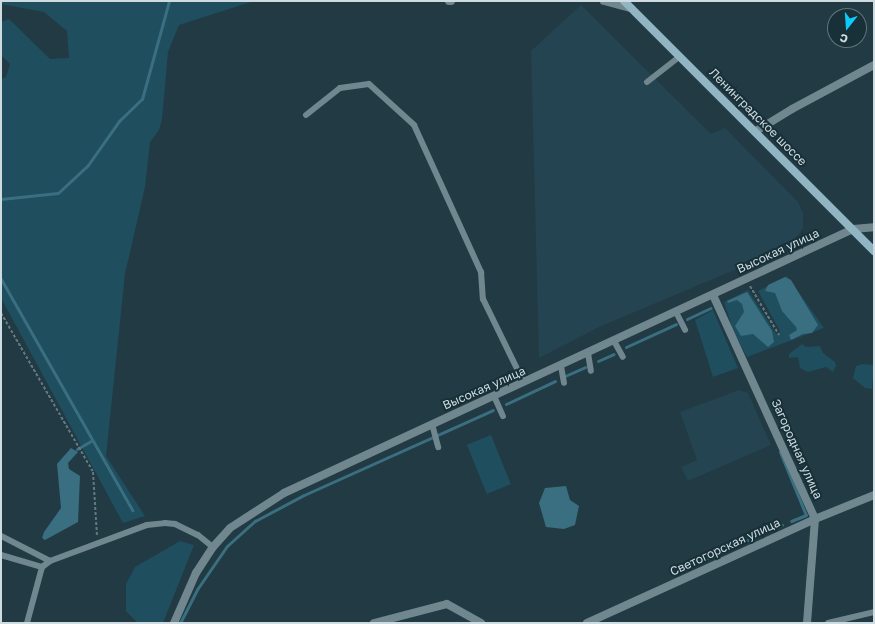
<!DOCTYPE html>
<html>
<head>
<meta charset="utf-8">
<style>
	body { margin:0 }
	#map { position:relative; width:875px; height:624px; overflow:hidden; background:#223a43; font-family:"Golos Text",sans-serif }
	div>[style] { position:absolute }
	.built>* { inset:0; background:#234450 }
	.green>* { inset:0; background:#1f4e5e; transform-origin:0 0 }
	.water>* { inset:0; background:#396f81 }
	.stream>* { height:3px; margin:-1.5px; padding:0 1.5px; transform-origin:1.5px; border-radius:1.5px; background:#396f81 }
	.path>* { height:2px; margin-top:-1px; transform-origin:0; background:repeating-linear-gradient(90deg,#647880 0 3px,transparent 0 5px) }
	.service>* { height:6px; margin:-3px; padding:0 3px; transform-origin:3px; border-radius:3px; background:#718790 }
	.minor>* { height:8px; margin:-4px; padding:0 4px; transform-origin:4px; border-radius:4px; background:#718790 }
	.tertiary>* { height:8px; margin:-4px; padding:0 4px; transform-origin:4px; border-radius:4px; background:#718790 }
	.secondary>* { height:8px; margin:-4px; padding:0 4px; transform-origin:4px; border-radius:4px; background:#91b5c2 }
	span { translate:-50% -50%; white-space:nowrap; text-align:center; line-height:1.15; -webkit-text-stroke:4px #183038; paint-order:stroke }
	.street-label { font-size:12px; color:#cedce2 }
	.frame { position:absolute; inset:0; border:2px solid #cedce2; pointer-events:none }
	.north { position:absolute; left:827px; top:8px; width:40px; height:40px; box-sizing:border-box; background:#183038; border:1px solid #61757c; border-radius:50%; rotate:197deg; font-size:11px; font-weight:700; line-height:16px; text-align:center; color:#cedce2 }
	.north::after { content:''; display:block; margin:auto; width:14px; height:18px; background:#0ecafa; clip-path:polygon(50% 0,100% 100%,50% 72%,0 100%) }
</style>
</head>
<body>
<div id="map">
	<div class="built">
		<i style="clip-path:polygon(581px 5px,711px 134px,725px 128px,798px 202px,803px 213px,803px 228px,791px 246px,599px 327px,539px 358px,531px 51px)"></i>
		<i style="clip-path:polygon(739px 390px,748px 393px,771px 445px,688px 481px,681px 467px,697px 460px,680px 412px)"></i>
	</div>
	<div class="green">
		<i style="clip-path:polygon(1px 1px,254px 1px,179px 25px,168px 52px,162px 119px,159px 130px,150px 142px,145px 187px,125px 274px,106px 456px,145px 516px,123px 523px,1px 298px,1px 79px,6px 77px,10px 64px,1px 55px,1px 22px,9px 19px,50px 59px,69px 58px,67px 31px,44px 12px,1px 4px)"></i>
		<i style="clip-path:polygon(787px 276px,824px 328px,747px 357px,733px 330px,724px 302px,748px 290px,776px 334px,780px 331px,758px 291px)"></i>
		<i style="clip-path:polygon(713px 310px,738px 368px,713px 377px,695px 320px)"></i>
		<i style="clip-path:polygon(802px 344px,806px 347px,820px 346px,823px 353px,835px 362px,836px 366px,833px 372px,826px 367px,808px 372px,800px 368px,798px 357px,789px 358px,789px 354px)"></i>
		<i style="clip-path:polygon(862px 364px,874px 365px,872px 389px,865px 388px,853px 378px,856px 366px)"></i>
		<i style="left:491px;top:435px;width:53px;height:26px;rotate:68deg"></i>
		<i style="clip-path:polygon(180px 541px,194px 545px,163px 623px,138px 623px,126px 611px,126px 584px,135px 567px)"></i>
	</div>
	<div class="water">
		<i style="clip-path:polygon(785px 277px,791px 280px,818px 325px,812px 333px,803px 334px,791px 340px,789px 335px,797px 330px,796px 327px,782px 311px,775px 293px,765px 291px,768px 285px)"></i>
		<i style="clip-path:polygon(747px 292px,772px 331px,774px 342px,768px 347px,753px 334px,741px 336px,735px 326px,744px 312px,742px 304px,737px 300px,728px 303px,727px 301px)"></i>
		<i style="clip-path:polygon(71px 448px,78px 452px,68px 463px,69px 469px,80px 476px,78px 522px,45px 540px,42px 538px,44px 532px,61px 508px,57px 464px)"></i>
		<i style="clip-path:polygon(566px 486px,570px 500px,579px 506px,575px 525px,564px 529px,546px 527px,539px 503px,545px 488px)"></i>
	</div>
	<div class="stream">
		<i style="left:1px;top:199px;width:57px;rotate:-6deg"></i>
		<i style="left:58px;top:193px;width:41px;rotate:-43deg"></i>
		<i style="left:88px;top:165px;width:54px;rotate:-54.8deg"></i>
		<i style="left:119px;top:121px;width:32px;rotate:-44deg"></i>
		<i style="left:142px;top:99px;width:102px;rotate:-74.6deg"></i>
		<i style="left:1px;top:279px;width:266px;rotate:60.4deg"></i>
		<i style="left:687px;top:319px;width:26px;rotate:-25deg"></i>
		<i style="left:626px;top:347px;width:55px;rotate:-24.7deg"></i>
		<i style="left:598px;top:361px;width:17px;rotate:-24deg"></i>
		<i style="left:565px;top:376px;width:22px;rotate:-24deg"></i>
		<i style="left:506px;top:404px;width:54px;rotate:-25.1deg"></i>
		<i style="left:77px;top:449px;width:16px;rotate:-30deg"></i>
		<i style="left:780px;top:452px;width:68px;rotate:67.6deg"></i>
		<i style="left:806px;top:515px;width:16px;rotate:158deg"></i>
		<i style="left:684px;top:568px;width:107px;rotate:-23.7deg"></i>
		<i style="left:180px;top:623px;width:39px;rotate:-63deg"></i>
		<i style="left:198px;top:588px;width:51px;rotate:-55.4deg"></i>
		<i style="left:227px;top:546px;width:38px;rotate:-42deg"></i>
		<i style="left:255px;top:521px;width:55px;rotate:-28deg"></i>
		<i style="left:304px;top:495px;width:207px;rotate:-24.2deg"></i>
	</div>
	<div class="path">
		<i style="left:750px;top:286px;width:57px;rotate:59.4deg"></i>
		<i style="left:1px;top:313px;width:184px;rotate:59.9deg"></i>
		<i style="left:93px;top:472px;width:63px;rotate:86.4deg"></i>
	</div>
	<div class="service">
		<i style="left:647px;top:82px;width:41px;rotate:-38deg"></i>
		<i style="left:306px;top:115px;width:43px;rotate:-38.5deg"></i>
		<i style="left:340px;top:88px;width:29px;rotate:-8deg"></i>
		<i style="left:369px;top:84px;width:61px;rotate:42.3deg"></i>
		<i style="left:414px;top:125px;width:162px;rotate:65.5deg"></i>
		<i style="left:481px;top:272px;width:27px;rotate:86deg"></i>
		<i style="left:483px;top:299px;width:93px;rotate:64deg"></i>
		<i style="left:676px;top:312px;width:20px;rotate:63deg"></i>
		<i style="left:614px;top:341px;width:18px;rotate:61deg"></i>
		<i style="left:588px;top:353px;width:18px;rotate:81deg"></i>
		<i style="left:561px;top:366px;width:17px;rotate:80deg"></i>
		<i style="left:494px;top:396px;width:22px;rotate:66deg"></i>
		<i style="left:432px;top:424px;width:24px;rotate:75deg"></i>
		<i style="left:1px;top:536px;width:55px;rotate:27deg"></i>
		<i style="left:1px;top:555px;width:43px;rotate:16.3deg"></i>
		<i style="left:42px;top:567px;width:10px;rotate:-37deg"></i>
		<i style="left:50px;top:561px;width:103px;rotate:-20.4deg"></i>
		<i style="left:147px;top:525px;width:18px;rotate:-6deg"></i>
		<i style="left:165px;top:523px;width:10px;rotate:6deg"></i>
		<i style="left:175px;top:524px;width:25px;rotate:26deg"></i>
		<i style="left:198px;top:535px;width:19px;rotate:39deg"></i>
		<i style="left:27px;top:623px;width:58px;rotate:-75deg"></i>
		<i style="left:828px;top:623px;width:47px;rotate:-13.4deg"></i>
	</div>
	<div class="minor">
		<i style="left:449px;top:1px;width:2px"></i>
		<i style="left:604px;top:1px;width:28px;rotate:15deg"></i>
		<i style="left:756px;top:131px;width:42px;rotate:-31.4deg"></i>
		<i style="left:792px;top:109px;width:93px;rotate:-28.2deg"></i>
		<i style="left:853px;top:229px;width:21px;rotate:-5deg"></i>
		<i style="left:713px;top:295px;width:246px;rotate:65.5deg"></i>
		<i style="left:815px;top:519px;width:104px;rotate:94.4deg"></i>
		<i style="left:374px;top:623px;width:75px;rotate:-14.6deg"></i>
		<i style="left:447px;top:604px;width:39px;rotate:29deg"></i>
		<i style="left:587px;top:623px;width:251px;rotate:-24.5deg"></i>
		<i style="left:815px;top:519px;width:64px;rotate:-22.1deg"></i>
	</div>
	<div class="tertiary">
		<i style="left:174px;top:623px;width:55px;rotate:-66.3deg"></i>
		<i style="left:196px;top:573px;width:31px;rotate:-57deg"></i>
		<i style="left:213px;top:547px;width:25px;rotate:-48deg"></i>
		<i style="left:230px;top:528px;width:64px;rotate:-32.9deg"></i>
		<i style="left:284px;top:493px;width:627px;rotate:-24.89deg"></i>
	</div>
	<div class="secondary">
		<i style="left:624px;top:1px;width:354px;rotate:45deg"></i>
	</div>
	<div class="street-label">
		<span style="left:758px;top:117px;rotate:45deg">Ленинградское шоссе</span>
		<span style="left:778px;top:251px;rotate:-25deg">Высокая улица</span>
		<span style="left:484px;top:388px;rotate:-24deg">Высокая улица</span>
		<span style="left:797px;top:449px;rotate:66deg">Загородная улица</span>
		<span style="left:725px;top:547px;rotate:-25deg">Светогорская улица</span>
	</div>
	<div class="frame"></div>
	<div class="north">С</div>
</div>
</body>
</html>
